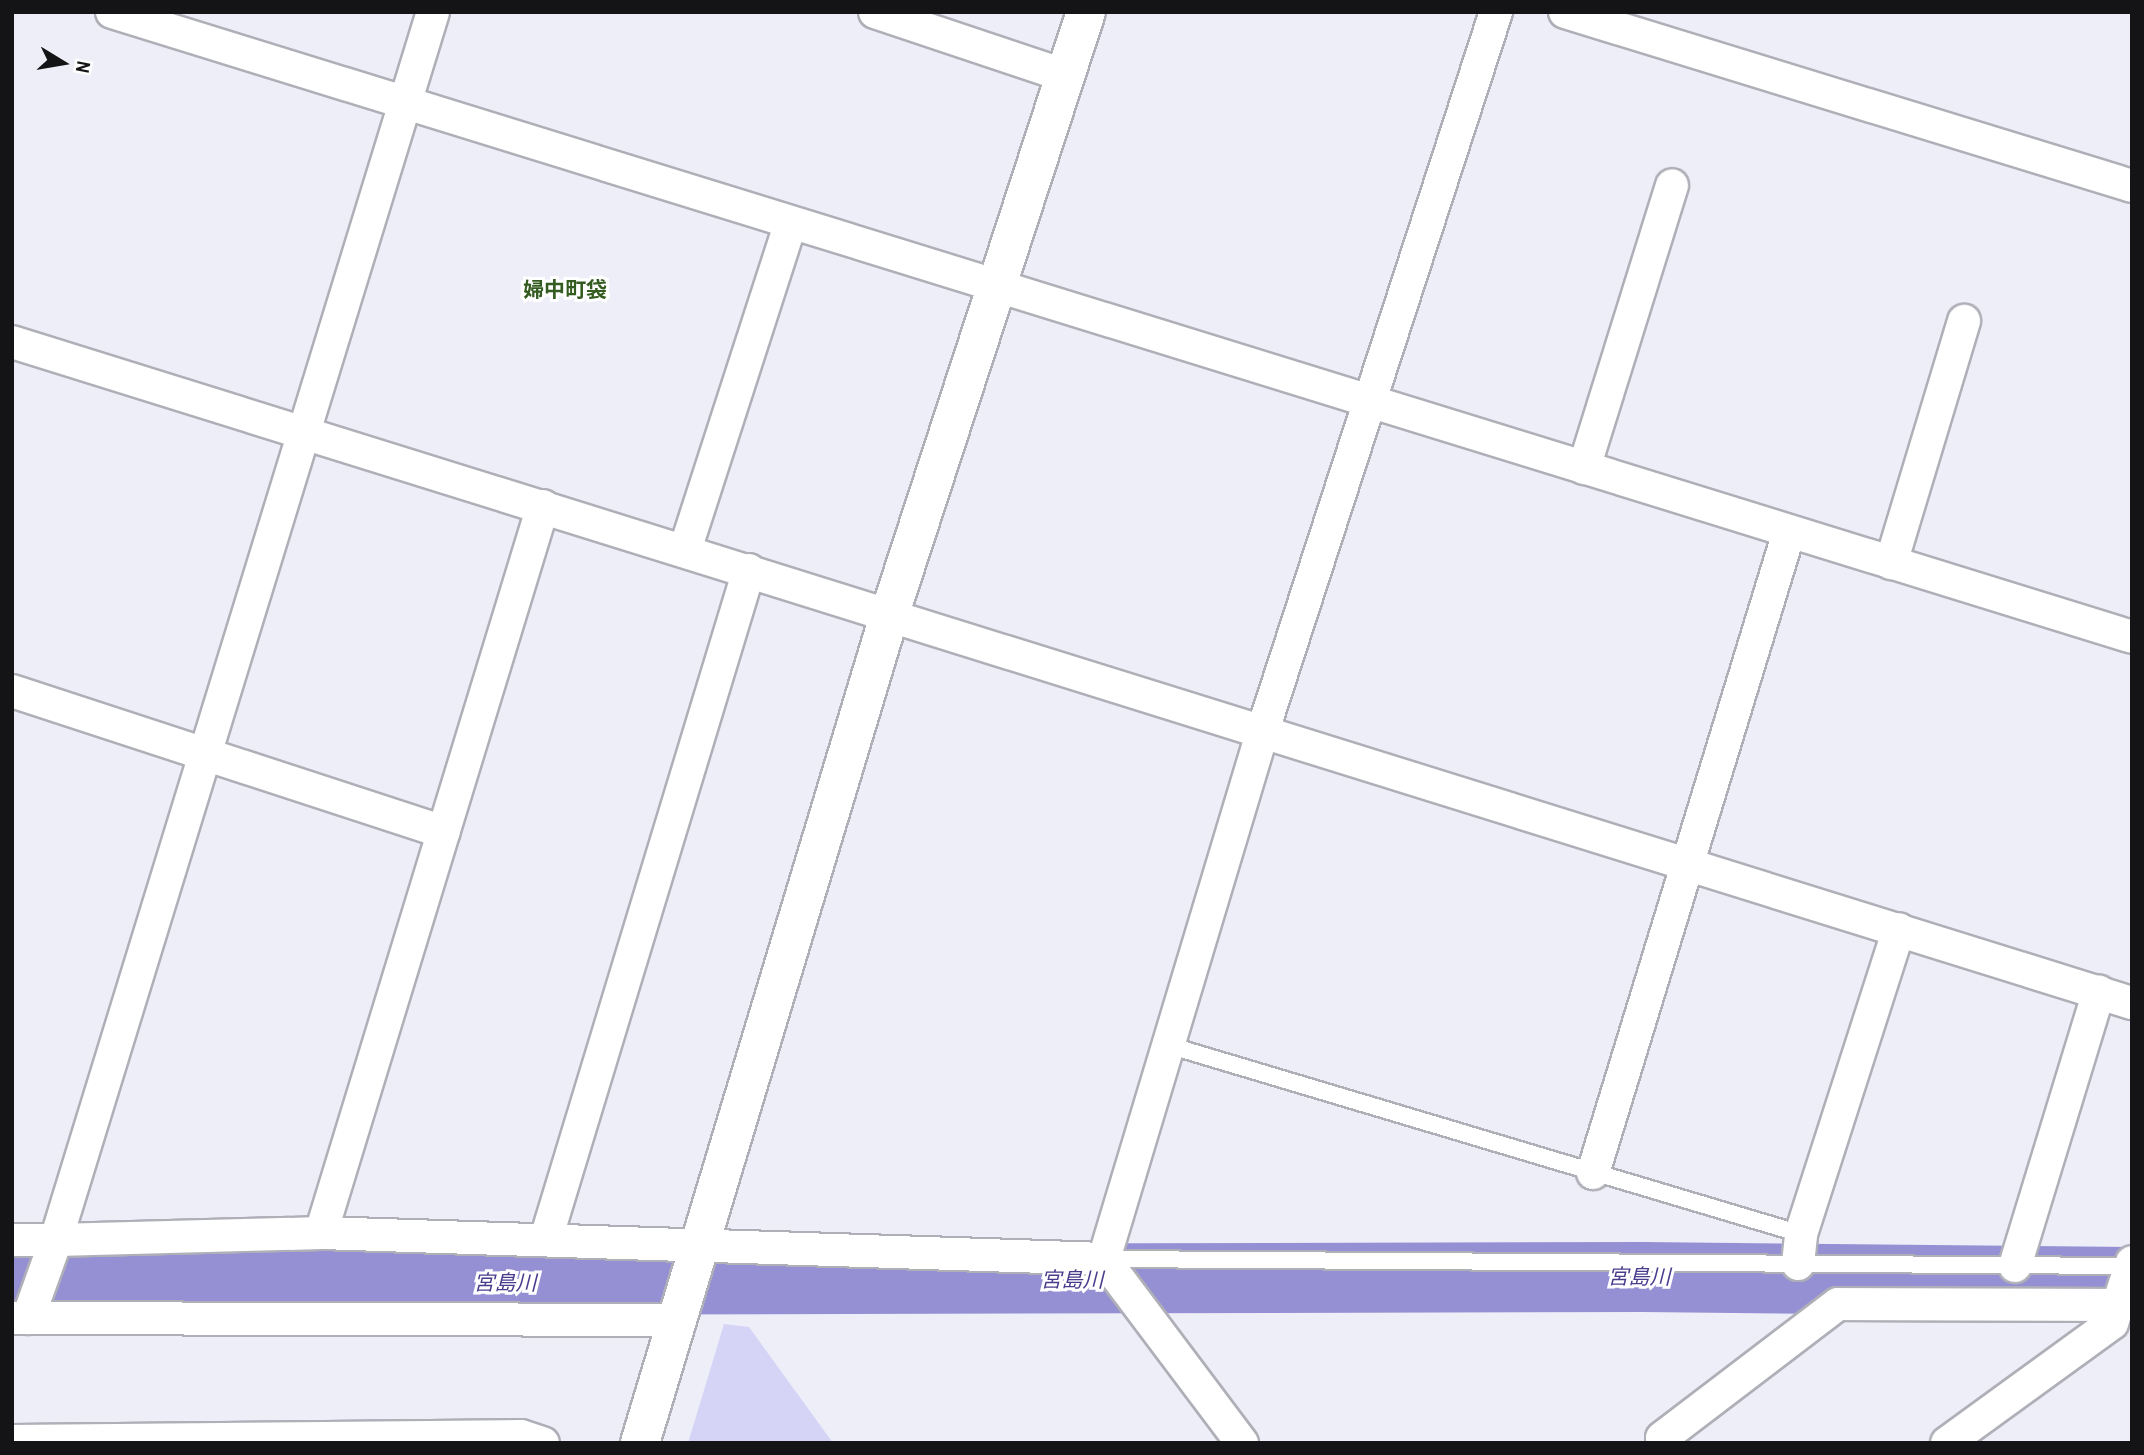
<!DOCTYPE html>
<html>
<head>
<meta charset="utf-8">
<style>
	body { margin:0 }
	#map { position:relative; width:2144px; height:1455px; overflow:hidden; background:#eeeef8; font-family:"Archivo Narrow","Noto Sans JP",sans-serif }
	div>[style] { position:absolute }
	.green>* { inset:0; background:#d5d4f7 }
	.river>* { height:70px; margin:-35px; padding:0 35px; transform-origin:35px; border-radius:35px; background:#9490d3 }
	.roads { filter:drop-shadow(2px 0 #afafb8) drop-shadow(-2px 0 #afafb8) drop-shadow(0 2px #afafb8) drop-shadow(0 -2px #afafb8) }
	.service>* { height:16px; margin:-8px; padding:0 8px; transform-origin:8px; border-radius:8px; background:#fff }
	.minor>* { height:32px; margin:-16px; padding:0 16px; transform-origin:16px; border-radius:16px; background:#fff }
	.tertiary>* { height:38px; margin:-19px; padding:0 19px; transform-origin:19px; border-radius:19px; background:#fff }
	span { translate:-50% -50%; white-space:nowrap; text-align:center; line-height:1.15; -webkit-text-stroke:6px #fff; paint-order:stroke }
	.neighbourhood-label { font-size:21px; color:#345c20; font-weight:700 }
	.water-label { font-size:21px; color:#493c8d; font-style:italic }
	.frame { position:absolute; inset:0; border:14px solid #141417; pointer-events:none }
	.north { position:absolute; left:28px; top:28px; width:70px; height:70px; -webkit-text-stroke:5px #fff; paint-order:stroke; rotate:101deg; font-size:19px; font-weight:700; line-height:28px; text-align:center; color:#141417 }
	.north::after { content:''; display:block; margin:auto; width:24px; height:32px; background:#141417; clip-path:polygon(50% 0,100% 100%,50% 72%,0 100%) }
</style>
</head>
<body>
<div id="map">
	<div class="green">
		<i style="clip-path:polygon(724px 1324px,749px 1327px,833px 1443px,688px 1443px)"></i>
	</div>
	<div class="river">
		<i style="left:12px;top:1281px;width:1631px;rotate:-0.14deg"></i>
		<i style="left:1643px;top:1277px;width:489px;rotate:0.6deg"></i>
	</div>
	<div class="roads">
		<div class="service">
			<i style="left:1168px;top:1045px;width:661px;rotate:16.62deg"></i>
			<i style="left:1104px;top:1259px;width:1026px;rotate:0.39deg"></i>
		</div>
		<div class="minor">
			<i style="left:112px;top:12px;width:2114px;rotate:17.19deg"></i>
			<i style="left:433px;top:12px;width:1285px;rotate:107.07deg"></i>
			<i style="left:56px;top:1240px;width:265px;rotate:-1.5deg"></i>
			<i style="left:321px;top:1233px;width:783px;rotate:1.9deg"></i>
			<i style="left:875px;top:12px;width:201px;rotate:18.5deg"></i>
			<i style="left:1565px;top:12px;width:593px;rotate:17.06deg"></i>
			<i style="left:12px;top:342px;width:2221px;rotate:17.32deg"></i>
			<i style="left:1584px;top:468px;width:296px;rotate:-72.7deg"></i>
			<i style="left:685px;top:550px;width:342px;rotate:-72.1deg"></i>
			<i style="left:1891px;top:563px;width:253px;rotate:-73.2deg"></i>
			<i style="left:12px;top:691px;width:454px;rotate:18.1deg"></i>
			<i style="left:1593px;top:1173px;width:670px;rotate:-73deg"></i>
			<i style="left:321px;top:1233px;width:760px;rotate:-73.02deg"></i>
			<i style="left:546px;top:1239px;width:699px;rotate:-73.12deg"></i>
			<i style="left:12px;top:1240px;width:44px"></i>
			<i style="left:56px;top:1240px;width:83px;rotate:109.7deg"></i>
			<i style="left:1798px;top:1264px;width:30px;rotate:-84deg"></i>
			<i style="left:1801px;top:1234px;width:320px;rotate:-72.2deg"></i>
			<i style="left:2015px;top:1266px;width:287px;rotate:-73deg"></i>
			<i style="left:12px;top:1318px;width:667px;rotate:0.17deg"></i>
			<i style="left:12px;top:1441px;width:509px;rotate:-0.56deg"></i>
			<i style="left:521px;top:1436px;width:23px;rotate:18deg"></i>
			<i style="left:1242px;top:1443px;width:230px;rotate:-126.9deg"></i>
			<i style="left:1104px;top:1259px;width:552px;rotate:-73.27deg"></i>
			<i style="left:1263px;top:730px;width:755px;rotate:-72.02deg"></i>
			<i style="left:1666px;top:1443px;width:6px;rotate:-129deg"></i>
			<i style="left:1662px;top:1438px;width:221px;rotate:-37.3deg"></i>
			<i style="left:1838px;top:1304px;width:279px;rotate:0.2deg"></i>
			<i style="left:1947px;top:1443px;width:204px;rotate:-36deg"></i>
			<i style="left:2112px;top:1323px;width:64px;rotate:-71.8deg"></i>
		</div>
		<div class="tertiary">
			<i style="left:640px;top:1443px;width:867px;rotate:-73.24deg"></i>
			<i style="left:890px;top:613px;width:632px;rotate:-71.94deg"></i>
		</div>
	</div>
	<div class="neighbourhood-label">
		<span style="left:565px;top:290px">婦中町袋</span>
	</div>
	<div class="water-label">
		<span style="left:1639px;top:1277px">宮島川</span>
		<span style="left:1072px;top:1280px">宮島川</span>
		<span style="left:505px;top:1283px">宮島川</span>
	</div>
	<div class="frame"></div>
	<div class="north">N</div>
</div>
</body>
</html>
